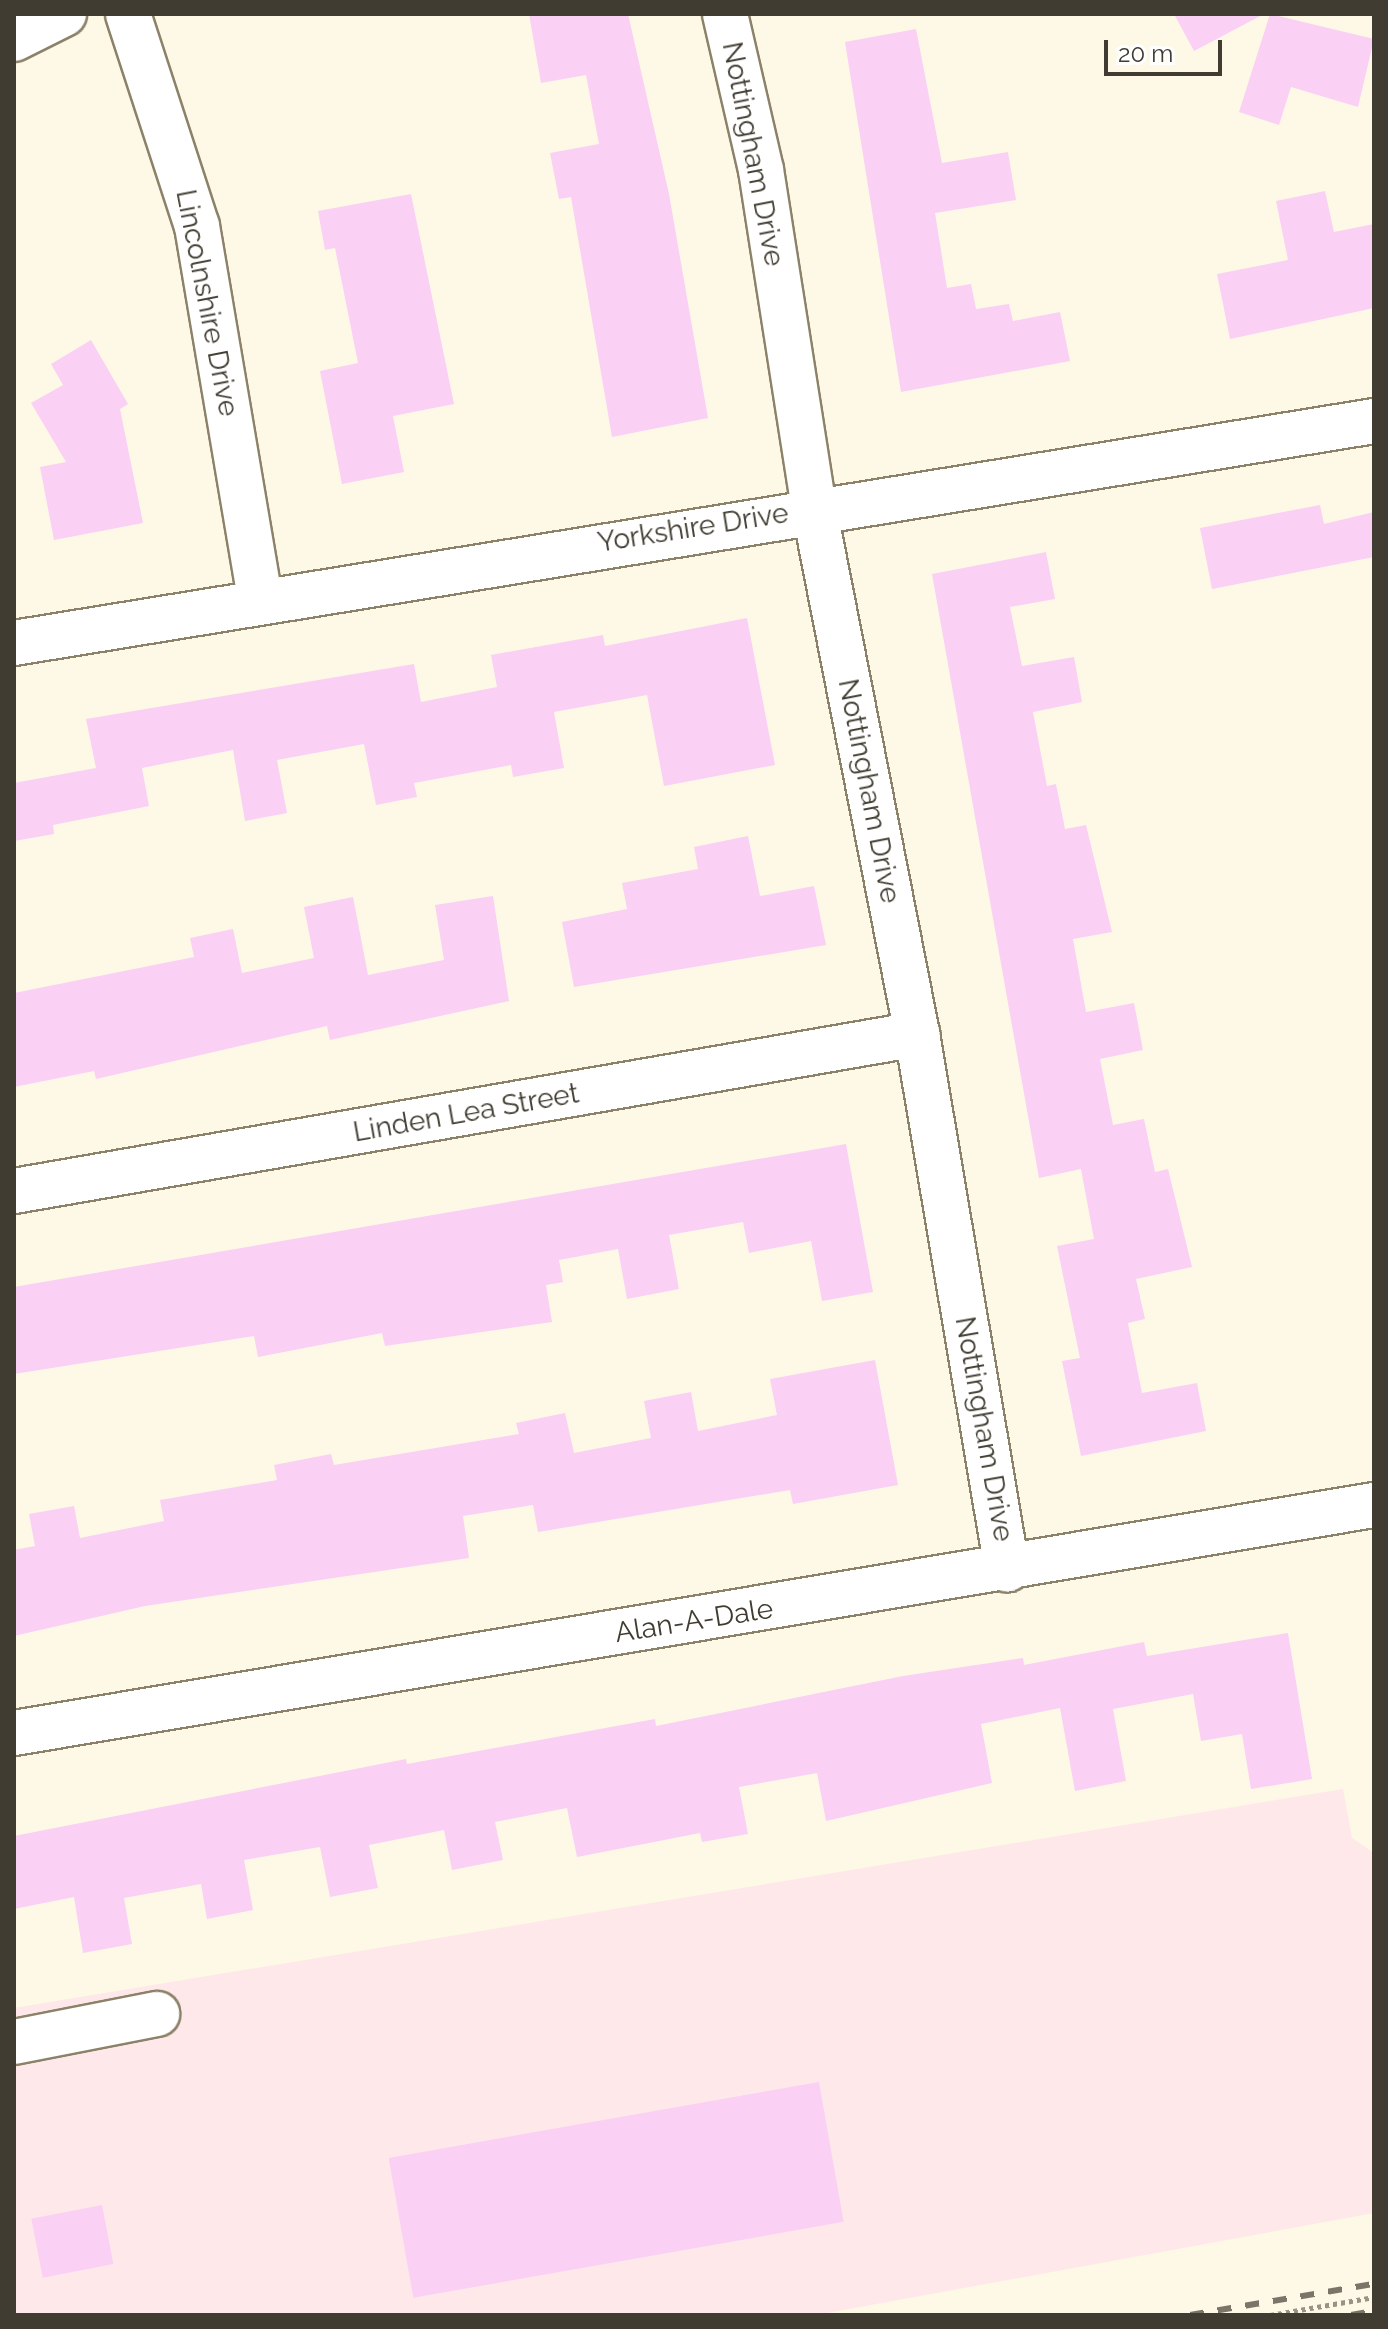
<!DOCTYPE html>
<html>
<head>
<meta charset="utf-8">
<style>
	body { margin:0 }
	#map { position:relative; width:1388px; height:2329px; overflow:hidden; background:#fef8e7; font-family:Raleway,sans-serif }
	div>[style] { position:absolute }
	.industrial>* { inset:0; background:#fee8e9 }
	.building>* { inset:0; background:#fad0f5; transform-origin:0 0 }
	.path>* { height:5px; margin-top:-2.5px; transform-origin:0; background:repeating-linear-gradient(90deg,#989385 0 4px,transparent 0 8px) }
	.roads { filter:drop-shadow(2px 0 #8c8269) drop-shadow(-2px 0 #8c8269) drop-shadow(0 2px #8c8269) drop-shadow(0 -2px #8c8269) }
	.minor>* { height:44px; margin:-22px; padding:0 22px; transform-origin:22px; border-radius:22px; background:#fff }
	.rail>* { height:6px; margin-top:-3px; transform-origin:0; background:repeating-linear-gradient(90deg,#7a7568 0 14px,transparent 0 28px) }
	span { translate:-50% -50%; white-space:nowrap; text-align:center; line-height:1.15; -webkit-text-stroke:6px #fff; paint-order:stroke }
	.street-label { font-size:28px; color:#403c31 }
	.frame { position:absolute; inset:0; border:16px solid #403c31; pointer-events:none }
	.scale { position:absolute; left:1104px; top:40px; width:118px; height:36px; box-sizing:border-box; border:4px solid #403c31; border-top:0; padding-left:10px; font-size:24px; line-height:28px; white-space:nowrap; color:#403c31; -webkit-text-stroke:6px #fff; paint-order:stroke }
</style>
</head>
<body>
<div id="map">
	<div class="industrial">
		<i style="clip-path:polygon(1343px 1789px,1352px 1838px,1374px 1853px,1374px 2213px,816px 2315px,14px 2315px,14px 2008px)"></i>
	</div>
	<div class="building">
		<i style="clip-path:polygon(529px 14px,628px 14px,669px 194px,708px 418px,612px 437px,571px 197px,559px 199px,550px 153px,599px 144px,586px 75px,541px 83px)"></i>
		<i style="clip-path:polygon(1174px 14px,1264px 14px,1194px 51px)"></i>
		<i style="clip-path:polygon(1270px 14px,1374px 39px,1358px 107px,1291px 87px,1279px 125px,1239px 112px)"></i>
		<i style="clip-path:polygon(916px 29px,942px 163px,1008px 152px,1016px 200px,935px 213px,947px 288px,971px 284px,976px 309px,1009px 304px,1013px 321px,1060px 312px,1070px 361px,901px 392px,845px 42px)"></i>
		<i style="clip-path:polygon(1325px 191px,1334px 232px,1374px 224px,1374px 308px,1230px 339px,1217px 274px,1288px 260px,1276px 201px)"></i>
		<i style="clip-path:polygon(411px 194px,454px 404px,393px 416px,404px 472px,342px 484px,320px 371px,358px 363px,335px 248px,325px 250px,318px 211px)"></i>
		<i style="clip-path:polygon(91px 340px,128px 404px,120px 409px,143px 523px,54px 540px,40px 467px,66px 462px,31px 403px,63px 385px,51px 364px)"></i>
		<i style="clip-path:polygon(1320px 505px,1324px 524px,1374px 512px,1374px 557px,1212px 589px,1200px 528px)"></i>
		<i style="clip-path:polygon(1046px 552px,1055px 599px,1010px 607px,1022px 666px,1074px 657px,1082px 702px,1033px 712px,1047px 786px,1056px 784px,1065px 829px,1086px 825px,1112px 932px,1073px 939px,1086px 1012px,1134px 1003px,1143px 1050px,1100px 1059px,1113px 1125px,1144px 1119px,1155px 1172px,1168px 1169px,1192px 1267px,1136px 1279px,1145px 1319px,1128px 1323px,1142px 1393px,1197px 1383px,1206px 1431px,1081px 1456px,1062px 1361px,1080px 1358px,1057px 1246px,1094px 1239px,1081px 1169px,1039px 1178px,932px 574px)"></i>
		<i style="clip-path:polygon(747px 618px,775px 765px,664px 786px,647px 695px,554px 712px,564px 768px,513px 777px,511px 765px,414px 783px,417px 797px,376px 805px,364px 744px,277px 760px,287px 813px,245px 821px,233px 750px,142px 768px,149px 806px,53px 825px,54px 834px,14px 841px,14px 783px,96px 768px,86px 719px,414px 664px,421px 702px,497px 687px,491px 655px,603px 635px,605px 646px)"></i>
		<i style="clip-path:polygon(748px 836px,760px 896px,814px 886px,826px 945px,574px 987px,562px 922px,627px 909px,622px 883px,698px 869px,694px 847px)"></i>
		<i style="clip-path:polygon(493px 896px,509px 1001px,330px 1040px,327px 1026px,96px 1079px,94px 1071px,14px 1087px,14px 993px,194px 957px,190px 938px,233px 929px,242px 973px,314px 958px,304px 907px,353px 897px,368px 975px,444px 960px,435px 905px)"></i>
		<i style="clip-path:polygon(846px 1144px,873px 1292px,822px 1301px,811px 1241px,749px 1253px,743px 1222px,669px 1235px,679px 1289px,627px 1299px,618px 1249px,559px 1260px,563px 1282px,546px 1285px,552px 1322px,385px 1346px,382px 1333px,258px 1357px,254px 1336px,14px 1374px,14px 1287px)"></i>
		<i style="clip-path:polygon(875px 1360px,898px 1485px,793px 1504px,790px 1490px,538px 1532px,533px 1505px,463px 1516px,469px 1558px,145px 1606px,14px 1636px,14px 1550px,35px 1546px,29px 1514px,74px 1506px,80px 1538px,164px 1521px,160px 1500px,277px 1480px,274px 1465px,331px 1454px,334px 1465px,519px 1434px,516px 1423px,565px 1413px,574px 1453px,651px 1438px,644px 1401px,691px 1392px,698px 1431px,777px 1415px,770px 1379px)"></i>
		<i style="clip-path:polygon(1288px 1633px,1312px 1779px,1251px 1789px,1242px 1734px,1201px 1741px,1193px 1694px,1113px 1709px,1126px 1781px,1075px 1791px,1060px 1708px,981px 1724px,992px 1783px,826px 1821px,817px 1773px,739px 1787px,748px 1834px,702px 1842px,700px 1833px,577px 1857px,567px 1808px,495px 1822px,503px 1860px,452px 1870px,444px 1830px,369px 1845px,378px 1888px,330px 1897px,320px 1847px,244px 1860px,253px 1910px,207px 1919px,201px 1884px,124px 1898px,132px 1944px,83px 1953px,74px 1897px,14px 1909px,14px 1836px,406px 1759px,407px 1764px,655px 1719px,656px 1726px,903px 1676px,1023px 1658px,1024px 1665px,1144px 1642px,1147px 1656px)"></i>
		<i style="left:819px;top:2082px;width:142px;height:437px;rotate:80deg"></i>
		<i style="left:102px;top:2205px;width:60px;height:72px;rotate:79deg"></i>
	</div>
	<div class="path">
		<i style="left:1270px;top:2315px;width:106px;rotate:-9.8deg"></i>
	</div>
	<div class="roads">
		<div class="minor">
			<i style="left:128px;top:14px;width:223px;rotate:72deg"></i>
			<i style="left:197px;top:226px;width:378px;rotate:80.4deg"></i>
			<i style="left:725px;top:14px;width:160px;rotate:77deg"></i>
			<i style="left:761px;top:170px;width:342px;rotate:81.1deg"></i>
			<i style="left:814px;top:508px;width:536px;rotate:78.92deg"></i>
			<i style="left:917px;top:1034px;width:543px;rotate:80.45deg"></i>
			<i style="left:14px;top:39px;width:56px;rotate:-26.6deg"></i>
			<i style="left:14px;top:643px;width:1378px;rotate:-9.27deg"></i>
			<i style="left:14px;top:1191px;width:917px;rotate:-9.86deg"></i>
			<i style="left:14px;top:1733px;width:1379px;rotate:-9.52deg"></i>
			<i style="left:14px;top:2042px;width:146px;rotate:-11.1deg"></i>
		</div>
	</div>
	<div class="rail">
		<i style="left:1190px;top:2315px;width:187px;rotate:-9.6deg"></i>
		<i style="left:1351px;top:2315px;width:23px;rotate:-10deg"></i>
	</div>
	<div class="street-label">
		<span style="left:753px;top:154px;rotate:79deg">Nottingham Drive</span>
		<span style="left:207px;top:303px;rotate:79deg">Lincolnshire Drive</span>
		<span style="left:693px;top:528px;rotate:-9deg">Yorkshire Drive</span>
		<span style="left:869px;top:791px;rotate:79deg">Nottingham Drive</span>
		<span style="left:466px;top:1113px;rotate:-10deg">Linden Lea Street</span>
		<span style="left:984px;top:1429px;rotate:80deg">Nottingham Drive</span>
		<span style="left:694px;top:1621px;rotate:-9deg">Alan-A-Dale</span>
	</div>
	<div class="frame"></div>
	<div class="scale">20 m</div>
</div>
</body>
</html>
